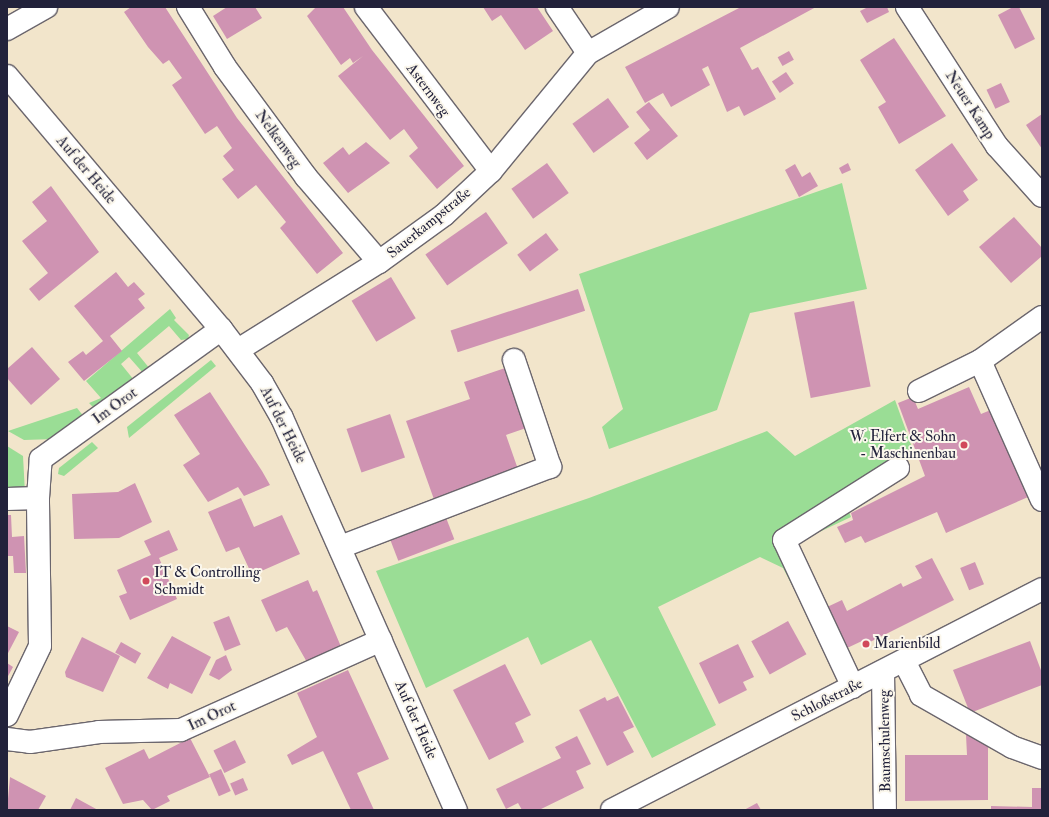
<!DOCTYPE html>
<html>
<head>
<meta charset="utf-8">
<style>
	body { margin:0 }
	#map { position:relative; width:1049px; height:817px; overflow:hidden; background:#f2e5cb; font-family:"IM FELL Double Pica",serif }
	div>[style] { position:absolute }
	.green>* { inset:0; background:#9add95 }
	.building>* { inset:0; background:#cf93b2; transform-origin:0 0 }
	.roads { filter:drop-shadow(1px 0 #6b666d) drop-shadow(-1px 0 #6b666d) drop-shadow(0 1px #6b666d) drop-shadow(0 -1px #6b666d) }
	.minor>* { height:22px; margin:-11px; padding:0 11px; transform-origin:11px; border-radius:11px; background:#fff }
	.dots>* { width:11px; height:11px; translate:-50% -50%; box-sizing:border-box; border:2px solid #fbf7ec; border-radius:50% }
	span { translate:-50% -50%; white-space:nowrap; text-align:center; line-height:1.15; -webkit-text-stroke:4px #fbf7ec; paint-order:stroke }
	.street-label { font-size:15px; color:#22223b }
	.poi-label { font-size:15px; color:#22223b }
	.right { translate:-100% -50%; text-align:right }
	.left { translate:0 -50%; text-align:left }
	.frame { position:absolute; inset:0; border:8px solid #22223b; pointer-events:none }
</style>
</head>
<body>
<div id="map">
	<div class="green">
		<i style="clip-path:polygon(842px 183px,867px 289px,750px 313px,717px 410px,609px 449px,602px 427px,623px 409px,579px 274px)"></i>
		<i style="clip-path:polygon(170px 309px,176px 318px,174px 320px,189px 335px,188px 339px,181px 340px,169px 326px,137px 353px,150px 369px,144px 374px,129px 357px,121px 364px,134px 380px,96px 410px,89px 403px,101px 398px,86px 381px)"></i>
		<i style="clip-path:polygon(211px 360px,216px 366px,129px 438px,127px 427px)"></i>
		<i style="clip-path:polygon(895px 400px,913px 450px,841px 491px,851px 517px,794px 544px,833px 664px,783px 568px,760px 557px,658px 607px,716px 725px,652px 758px,591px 640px,541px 665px,528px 637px,426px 688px,376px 571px,589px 498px,767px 431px,795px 456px)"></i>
		<i style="clip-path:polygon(77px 408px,85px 418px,54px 439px,24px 440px,8px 431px)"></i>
		<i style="clip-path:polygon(92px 442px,98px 448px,64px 476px,58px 474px,59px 468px)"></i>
		<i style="clip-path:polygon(7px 446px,23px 456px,25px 493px,7px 494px)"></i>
	</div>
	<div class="building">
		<i style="clip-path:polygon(131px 7px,165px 7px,237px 118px,343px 253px,317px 274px,280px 228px,286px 222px,256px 185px,238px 199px,222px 179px,234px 170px,223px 156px,232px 148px,217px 126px,205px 134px,172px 85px,182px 78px,169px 60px,163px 64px,148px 47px,124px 12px)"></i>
		<i style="clip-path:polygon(227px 7px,255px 7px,262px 18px,227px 39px,213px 16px)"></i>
		<i style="clip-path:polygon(316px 7px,343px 7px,372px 50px,464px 166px,437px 189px,409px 156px,418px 148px,404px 129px,390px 140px,338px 76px,363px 56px,353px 63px,350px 58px,341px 65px,307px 16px)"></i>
		<i style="clip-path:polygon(483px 7px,537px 7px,553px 31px,525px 50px,501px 15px,492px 21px)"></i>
		<i style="clip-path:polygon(741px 7px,816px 7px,740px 48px,752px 70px,758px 67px,776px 99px,744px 116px,739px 106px,727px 112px,708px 66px,702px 69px,710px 85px,671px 107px,663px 93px,645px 103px,625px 67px)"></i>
		<i style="clip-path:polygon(868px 7px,887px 7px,889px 12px,867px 23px,860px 11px)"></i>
		<i style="clip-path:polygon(1013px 7px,1019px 7px,1035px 39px,1015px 49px,998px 15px)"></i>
		<i style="clip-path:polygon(894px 38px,946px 116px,899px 144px,878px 107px,886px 102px,860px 60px)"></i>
		<i style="left:789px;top:51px;width:10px;height:13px;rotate:61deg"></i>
		<i style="left:786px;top:72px;width:14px;height:17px;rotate:56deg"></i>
		<i style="left:1001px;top:83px;width:21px;height:16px;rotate:65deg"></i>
		<i style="left:608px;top:98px;width:36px;height:44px;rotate:54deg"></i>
		<i style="clip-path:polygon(649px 102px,678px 136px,647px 160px,634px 143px,650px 130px,636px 112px)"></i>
		<i style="clip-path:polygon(1042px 114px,1042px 149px,1026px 125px)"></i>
		<i style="clip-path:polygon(366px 142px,390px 163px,348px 193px,323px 163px,343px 147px,349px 155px)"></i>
		<i style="clip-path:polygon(952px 143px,978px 180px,963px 191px,969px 200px,948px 216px,915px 170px)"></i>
		<i style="left:547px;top:163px;width:37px;height:44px;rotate:54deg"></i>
		<i style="clip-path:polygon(848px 163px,851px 170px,842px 174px,839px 168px)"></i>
		<i style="clip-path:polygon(795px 164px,802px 177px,810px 172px,818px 186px,799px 197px,785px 170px)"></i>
		<i style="clip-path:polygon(51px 186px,99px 252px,39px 301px,29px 289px,48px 273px,22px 241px,47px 221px,32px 202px)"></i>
		<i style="left:486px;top:212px;width:38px;height:74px;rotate:55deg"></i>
		<i style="clip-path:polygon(1014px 217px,1042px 248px,1042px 256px,1011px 283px,979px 247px)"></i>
		<i style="left:546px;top:233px;width:21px;height:36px;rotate:53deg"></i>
		<i style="clip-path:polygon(116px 272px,128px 287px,134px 282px,145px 294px,138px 299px,145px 308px,110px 336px,122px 351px,84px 381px,68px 362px,83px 351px,86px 355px,103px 341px,74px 306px)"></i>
		<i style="left:391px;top:277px;width:48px;height:46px;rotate:59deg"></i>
		<i style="left:578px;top:289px;width:23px;height:134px;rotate:72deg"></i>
		<i style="left:854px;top:301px;width:87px;height:61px;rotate:79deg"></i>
		<i style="clip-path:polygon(32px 347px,60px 379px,31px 405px,7px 378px,7px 369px)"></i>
		<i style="clip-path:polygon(508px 367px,529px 427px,506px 435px,520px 475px,436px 505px,406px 421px,470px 399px,464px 382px)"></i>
		<i style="clip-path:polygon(969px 387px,981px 414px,998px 407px,1035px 494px,946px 533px,937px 512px,865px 543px,861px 536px,845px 543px,837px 527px,853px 520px,851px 513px,925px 476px,898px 403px,913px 397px,918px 409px)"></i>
		<i style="clip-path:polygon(210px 392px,262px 471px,270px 485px,244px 496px,238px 487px,208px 502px,183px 465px,200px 454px,174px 415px)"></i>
		<i style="left:390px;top:414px;width:46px;height:46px;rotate:71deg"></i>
		<i style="clip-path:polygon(135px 483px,152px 522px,119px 538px,74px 539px,72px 494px,118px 492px)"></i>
		<i style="clip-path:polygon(241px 498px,254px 527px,282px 515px,300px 554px,252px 575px,239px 547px,226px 552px,208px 512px)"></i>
		<i style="clip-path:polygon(7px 515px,11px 515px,12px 537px,24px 536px,26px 573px,14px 573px,13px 556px,7px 556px)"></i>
		<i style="left:445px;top:515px;width:26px;height:60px;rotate:69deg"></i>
		<i style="clip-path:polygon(169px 530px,178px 550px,159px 558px,177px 599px,130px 620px,119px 596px,127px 593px,117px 570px,151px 555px,144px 541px)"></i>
		<i style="clip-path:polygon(932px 558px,954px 600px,866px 644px,862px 641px,845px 649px,825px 608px,842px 600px,847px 611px,901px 583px,903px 587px,922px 578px,915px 566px)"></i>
		<i style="left:975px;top:562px;width:24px;height:16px;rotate:68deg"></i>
		<i style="clip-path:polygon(308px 580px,313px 592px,317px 590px,342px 649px,308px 664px,287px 627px,276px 632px,261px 600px)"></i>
		<i style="left:229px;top:616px;width:31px;height:17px;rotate:68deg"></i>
		<i style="left:788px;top:621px;width:38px;height:42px;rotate:61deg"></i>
		<i style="clip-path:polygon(7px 626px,19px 632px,7px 655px)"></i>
		<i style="clip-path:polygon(172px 636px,211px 657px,192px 694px,170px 683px,168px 689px,147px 678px)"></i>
		<i style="clip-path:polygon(82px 637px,120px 656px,103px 692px,66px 677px,65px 672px)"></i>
		<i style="clip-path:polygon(1030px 641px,1042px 673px,1042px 685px,970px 713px,953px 670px)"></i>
		<i style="left:121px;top:642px;width:23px;height:12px;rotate:29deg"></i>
		<i style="clip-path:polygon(738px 644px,754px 677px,743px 682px,747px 690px,719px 704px,699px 663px)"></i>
		<i style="clip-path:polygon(226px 655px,232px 670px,219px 680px,209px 675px,216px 660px)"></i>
		<i style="clip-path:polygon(7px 663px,13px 667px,7px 678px)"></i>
		<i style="clip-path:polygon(505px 664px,531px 715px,515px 723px,524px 742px,489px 760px,453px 690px)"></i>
		<i style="clip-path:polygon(348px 670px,389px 759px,357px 773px,374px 810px,351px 810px,323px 751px,292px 765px,287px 755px,317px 737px,297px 693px)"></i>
		<i style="clip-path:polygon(618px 696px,634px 727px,623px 732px,634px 752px,607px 766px,579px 710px,605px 697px,607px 701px)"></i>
		<i style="clip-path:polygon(966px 735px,988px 735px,988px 800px,905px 801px,905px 755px,967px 755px)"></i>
		<i style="clip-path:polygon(577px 736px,591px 764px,576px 771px,584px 788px,539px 810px,522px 810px,518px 803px,506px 809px,496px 789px,561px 758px,555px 747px)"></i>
		<i style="clip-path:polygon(190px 738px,210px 777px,167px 796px,170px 801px,152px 810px,143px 800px,123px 804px,105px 768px,144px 749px,149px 759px)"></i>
		<i style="left:235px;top:740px;width:25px;height:24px;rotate:64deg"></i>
		<i style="left:221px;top:769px;width:24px;height:13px;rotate:66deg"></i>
		<i style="clip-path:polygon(10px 777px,46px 796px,38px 810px,7px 810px)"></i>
		<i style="left:243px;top:778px;width:13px;height:14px;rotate:67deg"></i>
		<i style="clip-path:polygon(1032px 788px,1042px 788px,1042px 810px,991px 810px,991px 806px,1032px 807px)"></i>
		<i style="clip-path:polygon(76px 798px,98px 810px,70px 810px)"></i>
		<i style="clip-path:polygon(757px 803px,761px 810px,744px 810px)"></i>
	</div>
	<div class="roads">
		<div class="minor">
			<i style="left:188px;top:7px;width:70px;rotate:58.3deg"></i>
			<i style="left:225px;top:67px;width:137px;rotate:53.6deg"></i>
			<i style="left:306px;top:177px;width:112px;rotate:49.3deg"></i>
			<i style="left:366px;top:7px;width:206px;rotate:52.7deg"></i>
			<i style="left:557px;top:7px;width:55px;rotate:56deg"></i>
			<i style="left:907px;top:7px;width:166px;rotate:57.1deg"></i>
			<i style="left:997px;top:146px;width:67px;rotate:48deg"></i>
			<i style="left:7px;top:29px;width:45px;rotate:-29.4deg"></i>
			<i style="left:7px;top:76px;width:331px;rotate:49.8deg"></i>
			<i style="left:221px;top:329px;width:68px;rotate:52.8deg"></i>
			<i style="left:262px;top:383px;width:40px;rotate:60.3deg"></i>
			<i style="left:282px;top:418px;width:429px;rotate:66.1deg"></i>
			<i style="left:238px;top:350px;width:166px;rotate:-32deg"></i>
			<i style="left:379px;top:262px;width:80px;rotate:-35.9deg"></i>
			<i style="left:444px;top:215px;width:64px;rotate:-43.1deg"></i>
			<i style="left:491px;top:171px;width:153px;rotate:-50.6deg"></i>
			<i style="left:588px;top:53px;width:92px;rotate:-29.9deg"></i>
			<i style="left:980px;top:361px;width:152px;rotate:66deg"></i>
			<i style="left:919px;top:391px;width:68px;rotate:-26.2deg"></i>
			<i style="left:980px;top:361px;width:76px;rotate:-35.4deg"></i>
			<i style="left:7px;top:499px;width:31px;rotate:-2deg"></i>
			<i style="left:340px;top:547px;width:225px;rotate:-20.9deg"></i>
			<i style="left:550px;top:467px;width:113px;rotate:-108.6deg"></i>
			<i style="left:904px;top:661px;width:38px;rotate:63deg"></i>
			<i style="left:921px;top:695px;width:105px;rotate:29.7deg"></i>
			<i style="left:1012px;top:747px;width:32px;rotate:20deg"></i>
			<i style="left:883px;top:672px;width:138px;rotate:89.2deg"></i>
			<i style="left:853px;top:687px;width:162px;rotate:-115.1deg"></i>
			<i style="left:784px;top:540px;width:135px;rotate:-32.3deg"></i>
			<i style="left:7px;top:715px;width:76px;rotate:-64.4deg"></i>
			<i style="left:40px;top:646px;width:148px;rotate:-90.8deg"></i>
			<i style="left:38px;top:498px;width:39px;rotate:-86deg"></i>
			<i style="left:41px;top:459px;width:222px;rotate:-35.8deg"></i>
			<i style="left:7px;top:739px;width:23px;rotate:7deg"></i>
			<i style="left:30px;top:742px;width:70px;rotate:-8.2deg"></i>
			<i style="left:99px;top:732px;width:82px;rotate:-1.4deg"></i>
			<i style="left:181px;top:730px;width:219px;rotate:-24.2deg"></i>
			<i style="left:612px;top:810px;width:483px;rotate:-27.2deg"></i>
		</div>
	</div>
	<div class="dots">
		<i style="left:964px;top:445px;background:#d1495b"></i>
		<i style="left:146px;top:581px;background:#d1495b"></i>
		<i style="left:866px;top:644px;background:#d1495b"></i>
	</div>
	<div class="street-label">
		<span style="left:428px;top:90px;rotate:53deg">Asternweg</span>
		<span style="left:970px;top:105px;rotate:57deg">Neuer Kamp</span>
		<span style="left:278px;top:139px;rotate:54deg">Nelkenweg</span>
		<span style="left:86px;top:170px;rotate:50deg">Auf der Heide</span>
		<span style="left:429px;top:223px;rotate:-39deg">Sauerkampstraße</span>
		<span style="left:115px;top:406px;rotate:-36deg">Im Orot</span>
		<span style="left:283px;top:425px;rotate:63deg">Auf der Heide</span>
		<span style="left:827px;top:700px;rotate:-27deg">Schloßstraße</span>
		<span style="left:212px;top:716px;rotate:-25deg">Im Orot</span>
		<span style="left:416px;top:720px;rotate:66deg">Auf der Heide</span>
		<span style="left:885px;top:741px;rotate:-91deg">Baumschulenweg</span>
	</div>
	<div class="poi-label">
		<span class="right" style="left:956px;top:445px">W. Elfert &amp; Sohn<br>- Maschinenbau</span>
		<span class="left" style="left:154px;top:581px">IT &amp; Controlling<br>Schmidt</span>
		<span class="left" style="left:874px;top:644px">Marienbild</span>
	</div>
	<div class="frame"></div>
</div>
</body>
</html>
